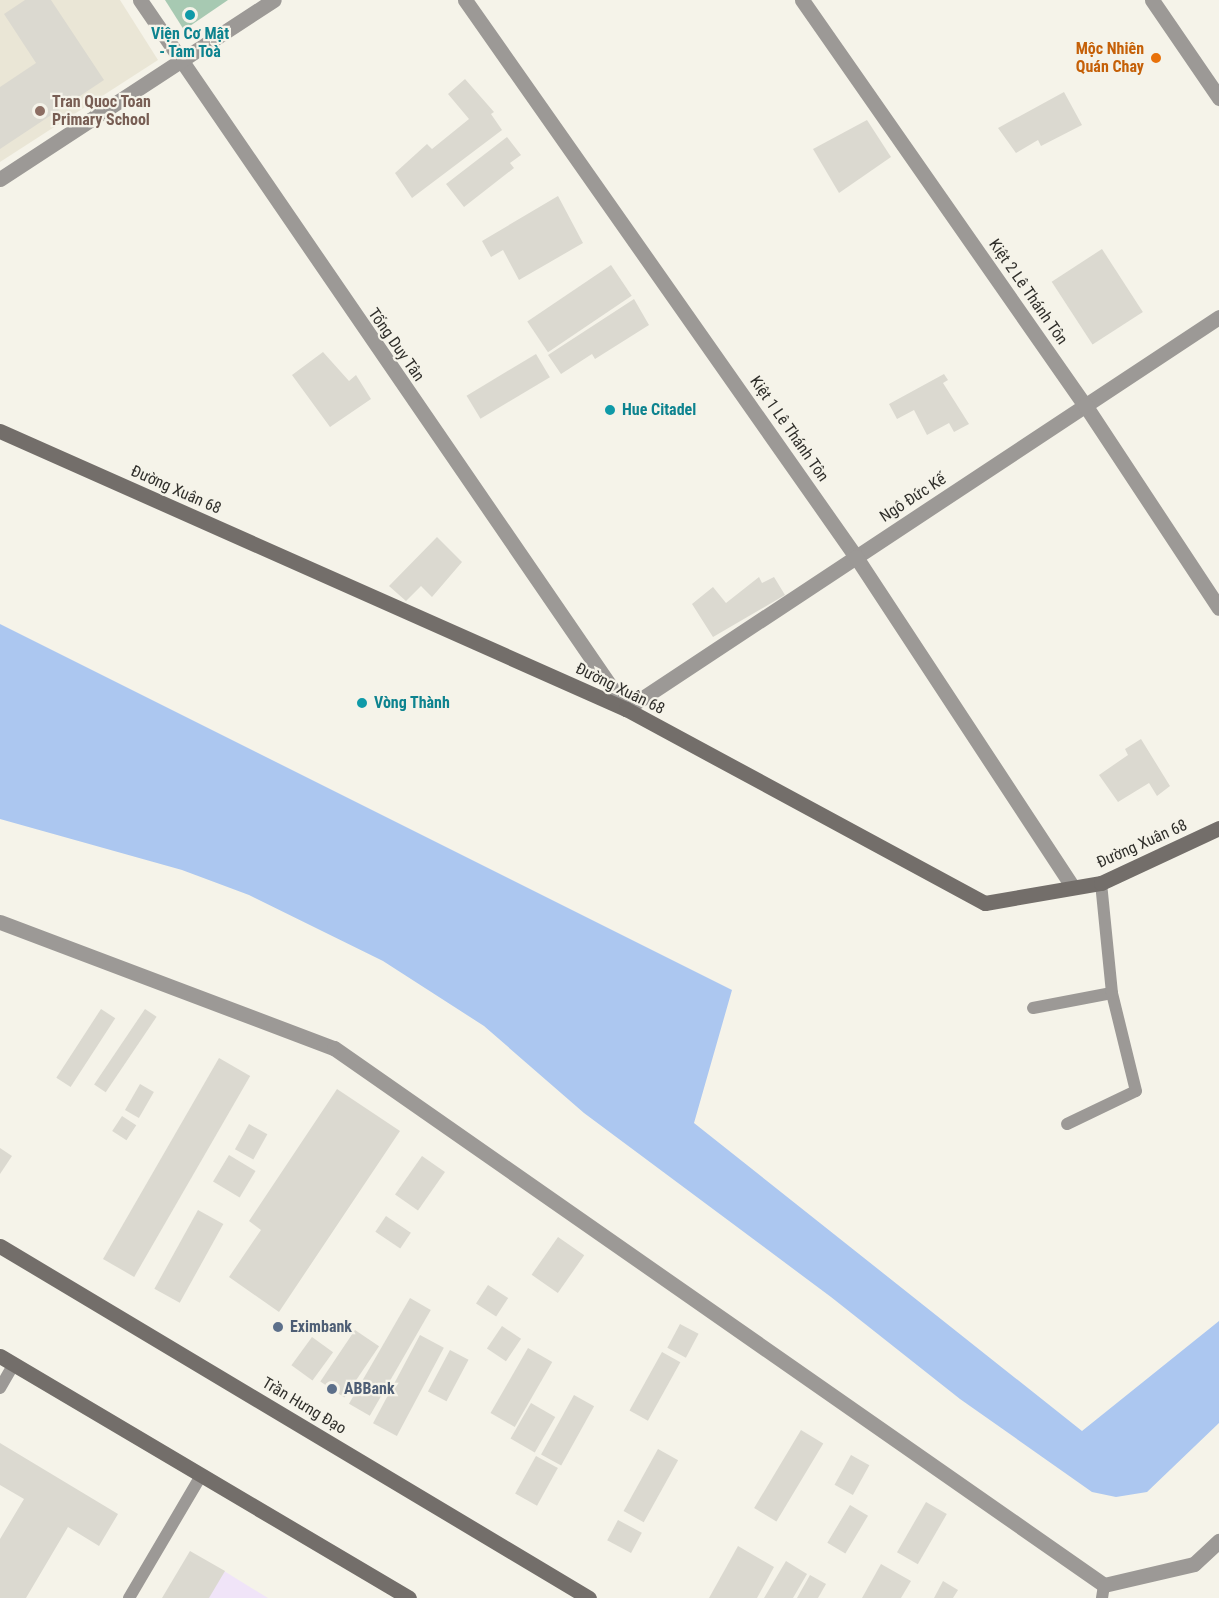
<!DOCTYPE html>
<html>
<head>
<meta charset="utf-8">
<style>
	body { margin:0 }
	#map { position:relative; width:1219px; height:1598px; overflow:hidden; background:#f5f3e9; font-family:"Roboto Condensed",sans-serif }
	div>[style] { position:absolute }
	.commercial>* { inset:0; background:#f0e4f8 }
	.built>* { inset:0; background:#eae6d6 }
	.green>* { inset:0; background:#a7c9b2 }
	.water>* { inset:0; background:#acc7f0 }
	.building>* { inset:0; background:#dbd9d0; transform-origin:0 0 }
	.lane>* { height:12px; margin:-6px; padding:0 6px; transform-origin:6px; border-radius:6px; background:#9c9996 }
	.street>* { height:15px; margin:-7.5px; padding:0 7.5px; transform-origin:7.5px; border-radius:7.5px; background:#9c9996 }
	.secondary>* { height:15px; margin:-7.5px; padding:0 7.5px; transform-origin:7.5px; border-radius:7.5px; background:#736e6a }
	.dots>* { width:16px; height:16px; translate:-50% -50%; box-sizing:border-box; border:3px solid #f5f3e9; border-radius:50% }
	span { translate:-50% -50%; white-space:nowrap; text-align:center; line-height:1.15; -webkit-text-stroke:4.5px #f5f3e9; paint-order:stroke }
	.culture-label { font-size:16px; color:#0d838f; font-weight:700 }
	.left { translate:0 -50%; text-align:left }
	.food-label { font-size:16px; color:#c56008; font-weight:700 }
	.right { translate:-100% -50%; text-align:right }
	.education-label { font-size:16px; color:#785e54; font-weight:700 }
	.street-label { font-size:16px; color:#302f2b }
	.service-label { font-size:16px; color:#4e5e75; font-weight:700 }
</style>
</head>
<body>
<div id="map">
	<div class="commercial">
		<i style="clip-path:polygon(224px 1571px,268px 1598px,208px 1598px)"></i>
	</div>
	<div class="built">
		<i style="clip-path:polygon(0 0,120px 0,158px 60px,0 162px)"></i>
	</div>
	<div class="green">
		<i style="clip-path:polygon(165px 0,228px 0,184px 30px)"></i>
	</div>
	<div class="water">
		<i style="clip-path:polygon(0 624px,732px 990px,694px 1123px,1082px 1431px,1219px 1321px,1219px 1423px,1147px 1492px,1116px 1497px,1092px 1492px,960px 1399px,831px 1297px,584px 1113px,484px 1026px,383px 961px,249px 895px,182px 870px,0 819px)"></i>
	</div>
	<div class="building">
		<i style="clip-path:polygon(25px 0,51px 0,104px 80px,0 149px,0 87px,36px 63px,4px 14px)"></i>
		<i style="clip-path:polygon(465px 79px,494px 112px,491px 114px,502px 130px,412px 198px,395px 173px,427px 144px,432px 149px,469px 119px,448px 94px)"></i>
		<i style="clip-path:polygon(1064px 92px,1082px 125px,1041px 146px,1038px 140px,1016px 153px,998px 128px)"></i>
		<i style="clip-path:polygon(867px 120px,891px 157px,839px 193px,813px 149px)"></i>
		<i style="clip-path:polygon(507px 137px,521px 155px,510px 163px,514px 168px,464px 207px,446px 184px)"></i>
		<i style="clip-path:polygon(558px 196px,583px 243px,519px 280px,503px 250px,491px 257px,482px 241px)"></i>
		<i style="left:1102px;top:249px;width:75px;height:60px;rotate:57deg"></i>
		<i style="left:611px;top:265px;width:37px;height:101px;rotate:56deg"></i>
		<i style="clip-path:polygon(634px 299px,649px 325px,595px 359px,592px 354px,561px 374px,548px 355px)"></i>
		<i style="clip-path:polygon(323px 352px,349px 381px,356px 375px,371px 399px,330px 427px,292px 375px)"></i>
		<i style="left:536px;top:354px;width:27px;height:81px;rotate:59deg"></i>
		<i style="clip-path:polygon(944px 374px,948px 380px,943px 383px,969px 424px,954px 432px,949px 423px,927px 435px,914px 410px,897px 419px,889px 404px)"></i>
		<i style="clip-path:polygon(437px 537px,462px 562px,432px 597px,421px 586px,406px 601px,389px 586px)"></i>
		<i style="clip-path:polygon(759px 577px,762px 583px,774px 577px,785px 595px,713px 637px,692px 604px,713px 587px,726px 603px)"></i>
		<i style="clip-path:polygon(1141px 739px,1170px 786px,1157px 796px,1149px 783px,1118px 802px,1099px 775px,1128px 755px,1125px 749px)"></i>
		<i style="left:101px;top:1009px;width:17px;height:82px;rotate:33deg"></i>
		<i style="left:145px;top:1009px;width:14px;height:91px;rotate:34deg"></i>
		<i style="left:219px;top:1058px;width:36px;height:232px;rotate:30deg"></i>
		<i style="left:140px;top:1084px;width:16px;height:30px;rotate:30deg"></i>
		<i style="clip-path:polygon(337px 1089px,400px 1131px,279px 1312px,229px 1277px,261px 1230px,249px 1221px)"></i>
		<i style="left:122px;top:1116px;width:17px;height:18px;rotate:33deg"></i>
		<i style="left:249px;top:1124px;width:21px;height:29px;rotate:29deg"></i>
		<i style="clip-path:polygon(0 1148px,12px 1156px,0 1174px)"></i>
		<i style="left:229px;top:1155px;width:31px;height:31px;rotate:31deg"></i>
		<i style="left:422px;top:1156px;width:28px;height:47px;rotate:35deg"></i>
		<i style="left:198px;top:1210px;width:29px;height:90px;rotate:29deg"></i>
		<i style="left:386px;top:1216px;width:30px;height:19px;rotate:34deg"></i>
		<i style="left:558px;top:1237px;width:32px;height:46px;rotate:35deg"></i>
		<i style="left:488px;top:1285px;width:24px;height:22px;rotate:33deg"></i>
		<i style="left:410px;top:1298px;width:24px;height:122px;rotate:30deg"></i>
		<i style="left:680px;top:1324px;width:21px;height:27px;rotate:28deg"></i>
		<i style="left:502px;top:1326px;width:23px;height:27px;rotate:34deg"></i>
		<i style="left:355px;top:1330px;width:29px;height:62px;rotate:34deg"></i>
		<i style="left:420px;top:1335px;width:27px;height:100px;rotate:28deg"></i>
		<i style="left:312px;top:1337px;width:26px;height:35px;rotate:36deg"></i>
		<i style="left:528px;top:1348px;width:28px;height:75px;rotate:30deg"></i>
		<i style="left:450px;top:1350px;width:21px;height:47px;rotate:28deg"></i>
		<i style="left:662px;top:1352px;width:21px;height:67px;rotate:29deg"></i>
		<i style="left:574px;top:1395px;width:23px;height:68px;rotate:29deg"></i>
		<i style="left:531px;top:1403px;width:28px;height:41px;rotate:30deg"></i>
		<i style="left:801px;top:1430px;width:26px;height:91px;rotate:31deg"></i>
		<i style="clip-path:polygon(0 1443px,118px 1514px,99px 1546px,68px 1527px,26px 1598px,0 1598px,0 1539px,24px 1499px,0 1485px)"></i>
		<i style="left:658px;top:1449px;width:23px;height:71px;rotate:29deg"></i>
		<i style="left:851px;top:1455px;width:21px;height:34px;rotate:29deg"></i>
		<i style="left:536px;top:1456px;width:25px;height:43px;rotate:29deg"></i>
		<i style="left:926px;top:1502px;width:24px;height:58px;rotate:30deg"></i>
		<i style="left:850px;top:1505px;width:21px;height:44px;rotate:31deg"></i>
		<i style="left:618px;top:1520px;width:27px;height:23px;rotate:28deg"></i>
		<i style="clip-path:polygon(738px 1546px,774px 1567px,757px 1598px,709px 1598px)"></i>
		<i style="clip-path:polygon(190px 1551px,225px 1571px,209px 1598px,162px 1598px)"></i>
		<i style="clip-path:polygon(786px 1561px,807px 1574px,793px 1598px,764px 1598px)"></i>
		<i style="clip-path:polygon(881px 1564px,911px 1581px,901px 1598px,862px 1598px)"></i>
		<i style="clip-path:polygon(810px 1575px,826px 1584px,818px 1598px,797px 1598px)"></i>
		<i style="clip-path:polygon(943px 1581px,958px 1590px,953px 1598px,934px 1598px)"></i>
	</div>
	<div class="lane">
		<i style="left:1033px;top:1008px;width:80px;rotate:-10.8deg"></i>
		<i style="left:1067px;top:1124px;width:76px;rotate:-25.6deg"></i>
		<i style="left:1136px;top:1091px;width:101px;rotate:-103.8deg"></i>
		<i style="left:1112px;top:993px;width:111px;rotate:-95.7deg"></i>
		<i style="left:0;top:1388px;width:28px;rotate:-60deg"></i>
		<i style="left:129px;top:1598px;width:142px;rotate:-59.5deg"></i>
		<i style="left:1102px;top:1598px;width:13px;rotate:-81deg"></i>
	</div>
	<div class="street">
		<i style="left:140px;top:0;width:860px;rotate:55.57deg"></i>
		<i style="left:626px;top:709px;width:711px;rotate:-33.47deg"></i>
		<i style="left:465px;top:0;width:681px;rotate:54.93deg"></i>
		<i style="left:856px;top:557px;width:394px;rotate:56.7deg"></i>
		<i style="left:802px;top:0;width:494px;rotate:55.1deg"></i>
		<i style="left:1085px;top:405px;width:243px;rotate:56.6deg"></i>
		<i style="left:1152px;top:0;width:119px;rotate:55.6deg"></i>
		<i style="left:0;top:179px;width:327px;rotate:-33.2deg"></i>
		<i style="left:0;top:922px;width:357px;rotate:20.7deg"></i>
		<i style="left:334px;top:1048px;width:939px;rotate:34.89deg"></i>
		<i style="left:1104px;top:1585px;width:92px;rotate:-13.1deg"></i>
		<i style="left:1194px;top:1564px;width:34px;rotate:-43deg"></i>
	</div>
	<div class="secondary">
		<i style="left:0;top:431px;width:685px;rotate:23.95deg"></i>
		<i style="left:626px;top:709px;width:408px;rotate:28.4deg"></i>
		<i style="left:985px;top:903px;width:118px;rotate:-9.8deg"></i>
		<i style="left:1101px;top:883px;width:130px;rotate:-25deg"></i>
		<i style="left:0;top:1246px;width:686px;rotate:30.86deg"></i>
		<i style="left:0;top:1356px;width:475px;rotate:30.6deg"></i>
	</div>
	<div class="dots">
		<i style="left:190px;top:15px;background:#0f9aa8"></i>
		<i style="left:1156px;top:58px;background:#e8710a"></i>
		<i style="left:40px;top:111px;background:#8d6e63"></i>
		<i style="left:610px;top:410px;background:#0f9aa8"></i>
		<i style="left:362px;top:703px;background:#0f9aa8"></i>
		<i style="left:278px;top:1327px;background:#5c6f8a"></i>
		<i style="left:332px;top:1389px;background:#5c6f8a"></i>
	</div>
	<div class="culture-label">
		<span style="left:190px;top:43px">Viện Cơ Mật<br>- Tam Toà</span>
		<span class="left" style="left:622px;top:410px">Hue Citadel</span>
		<span class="left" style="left:374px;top:703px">Vòng Thành</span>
	</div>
	<div class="food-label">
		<span class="right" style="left:1144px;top:58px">Mộc Nhiên<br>Quán Chay</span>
	</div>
	<div class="education-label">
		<span class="left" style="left:52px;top:111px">Tran Quoc Toan<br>Primary School</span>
	</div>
	<div class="street-label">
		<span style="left:1028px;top:292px;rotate:55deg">Kiệt 2 Lê Thánh Tôn</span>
		<span style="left:396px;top:345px;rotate:55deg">Tống Duy Tân</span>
		<span style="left:789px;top:429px;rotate:55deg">Kiệt 1 Lê Thánh Tôn</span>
		<span style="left:176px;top:490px;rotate:24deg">Đường Xuân 68</span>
		<span style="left:913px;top:498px;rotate:-33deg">Ngô Đức Kế</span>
		<span style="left:620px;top:689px;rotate:26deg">Đường Xuân 68</span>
		<span style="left:1142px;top:844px;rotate:-24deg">Đường Xuân 68</span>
		<span style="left:304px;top:1406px;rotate:31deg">Trần Hưng Đạo</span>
	</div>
	<div class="service-label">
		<span class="left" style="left:290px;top:1327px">Eximbank</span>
		<span class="left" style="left:344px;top:1389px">ABBank</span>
	</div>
</div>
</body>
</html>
